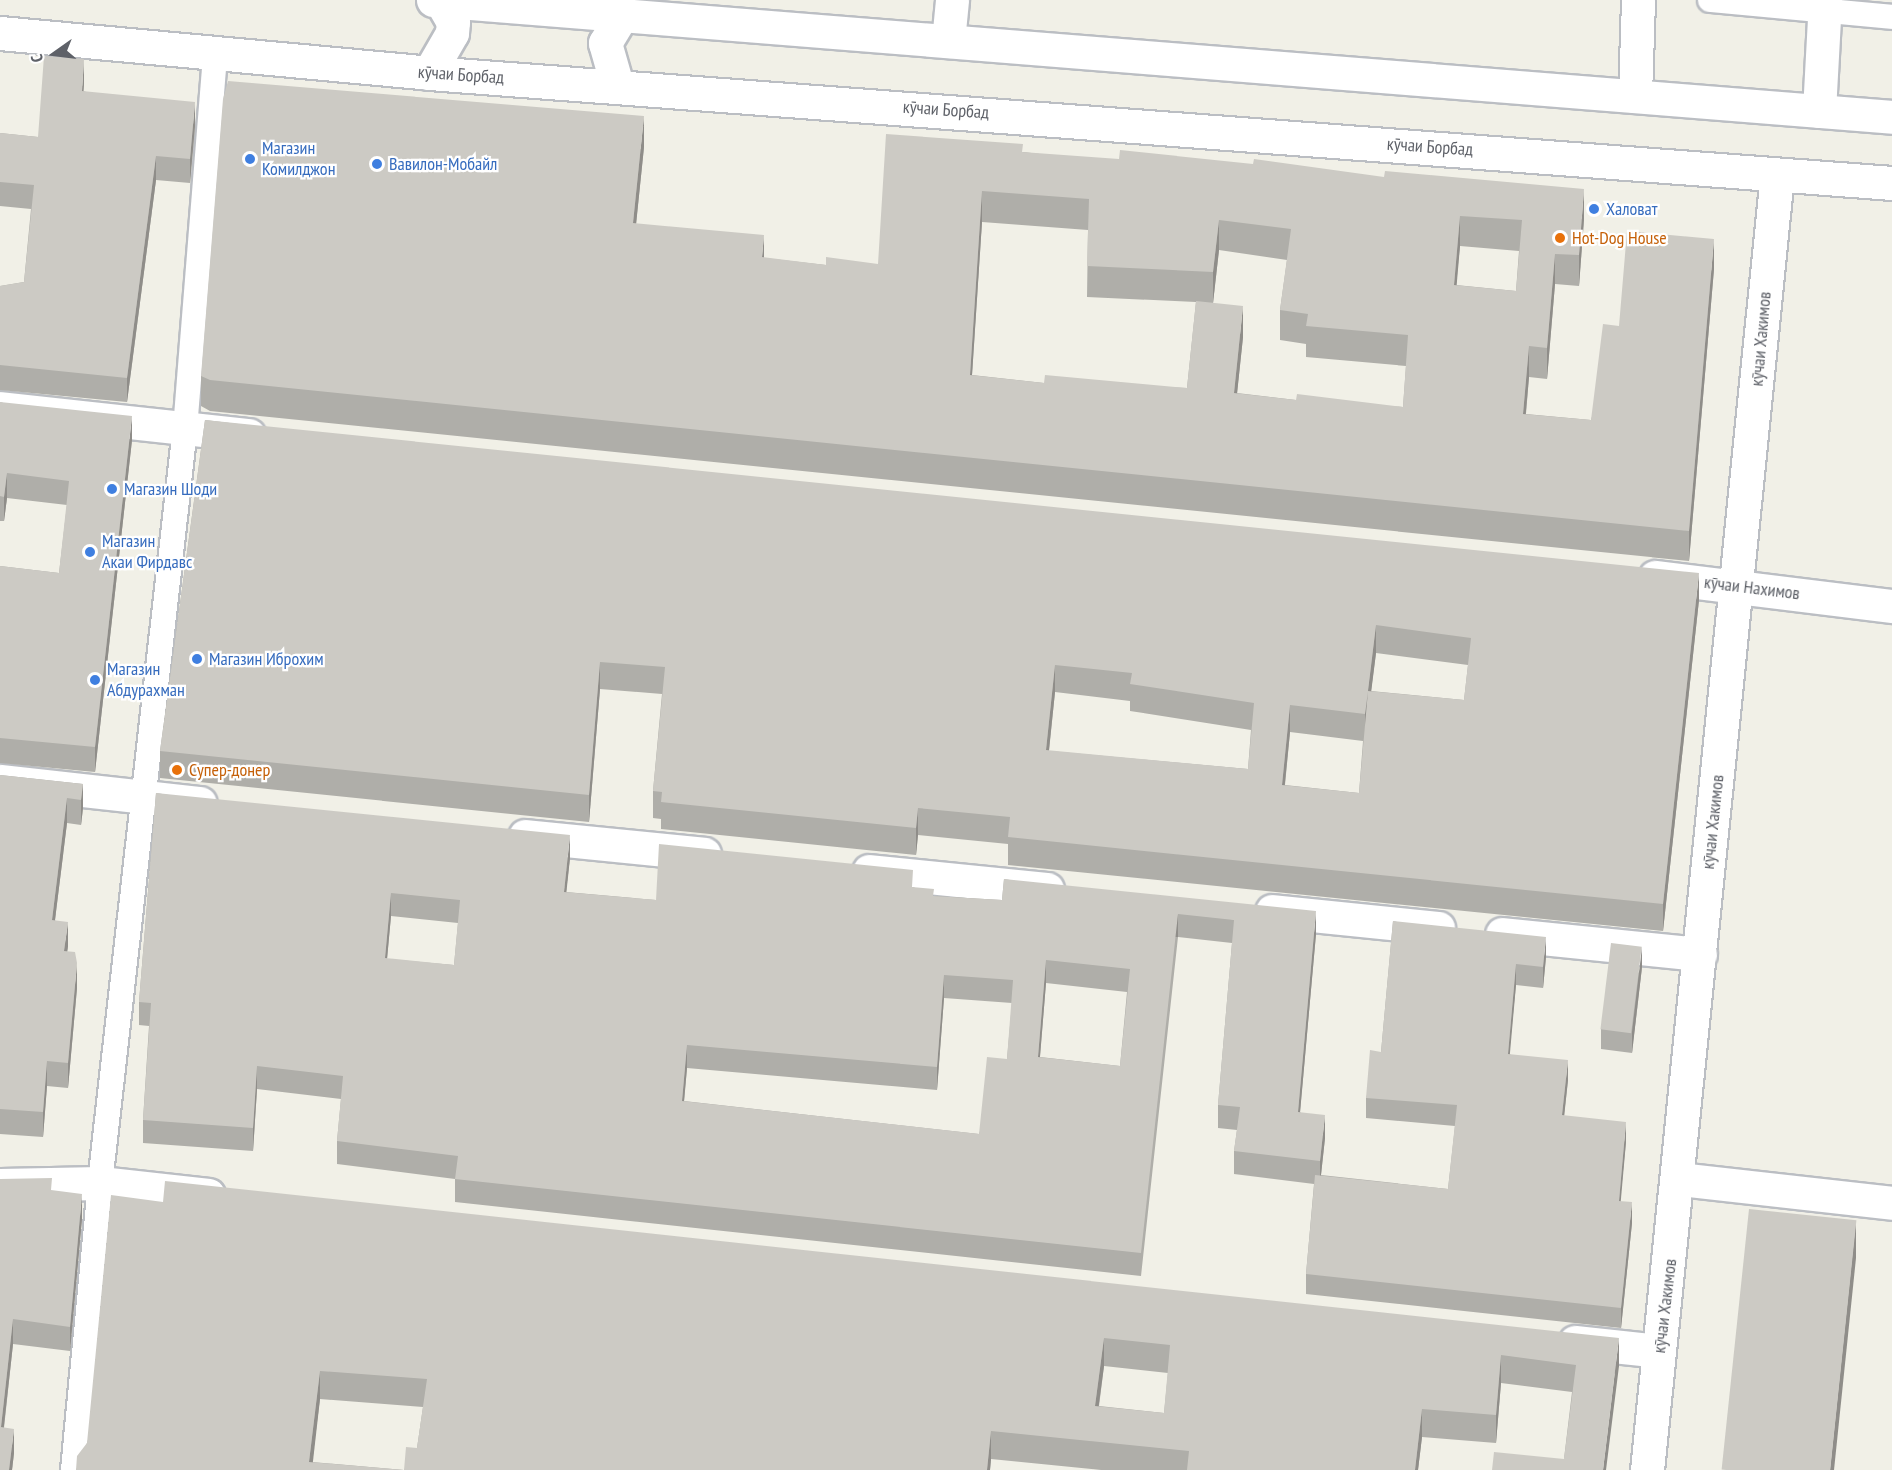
<!DOCTYPE html>
<html>
<head>
<meta charset="utf-8">
<style>
	body { margin:0 }
	#map { position:relative; width:1892px; height:1470px; overflow:hidden; background:#f1f0e7; font-family:"PT Sans Narrow",sans-serif }
	div>[style] { position:absolute }
	.roads { filter:drop-shadow(2px 0 #bbbec3) drop-shadow(-2px 0 #bbbec3) drop-shadow(0 2px #bbbec3) drop-shadow(0 -2px #bbbec3) }
	.lane>* { height:24px; margin:-12px; padding:0 12px; transform-origin:12px; border-radius:12px; background:#fff }
	.street>* { height:33px; margin:-16.5px; padding:0 16.5px; transform-origin:16.5px; border-radius:16.5px; background:#fff }
	.secondary>* { height:33px; margin:-16.5px; padding:0 16.5px; transform-origin:16.5px; border-radius:16.5px; background:#fff }
	.wall>* { inset:0; background:#afaea9 }
	.shaded-wall>* { inset:0; background:#8f8d89; transform-origin:0 0 }
	.building>* { inset:0; background:#cccac4; transform-origin:0 0 }
	.dots>* { width:16px; height:16px; translate:-50% -50%; box-sizing:border-box; border:3px solid #fff; border-radius:50% }
	span { translate:-50% -50%; white-space:nowrap; text-align:center; line-height:1.15; -webkit-text-stroke:4.5px #fff; paint-order:stroke }
	.street-label { font-size:18px; color:#5e6168 }
	.shop-label { font-size:18px; color:#366cbe }
	.left { translate:0 -50%; text-align:left }
	.food-label { font-size:18px; color:#c56008 }
	.north { position:absolute; left:24px; top:24px; width:60px; height:60px; -webkit-text-stroke:4px #fff; paint-order:stroke; rotate:256deg; font-size:16px; font-weight:700; line-height:24px; text-align:center; color:#5e6168 }
	.north::after { content:''; display:block; margin:auto; width:21px; height:27px; background:#5e6168; clip-path:polygon(50% 0,100% 100%,50% 72%,0 100%) }
</style>
</head>
<body>
<div id="map">
	<div class="roads">
		<div class="lane">
			<i style="left:1710px;top:0;width:183px;rotate:5.3deg"></i>
			<i style="left:73px;top:1470px;width:288px;rotate:-84.6deg"></i>
			<i style="left:100px;top:1183px;width:759px;rotate:-83.57deg"></i>
			<i style="left:185px;top:429px;width:375px;rotate:-85.4deg"></i>
		</div>
		<div class="street">
			<i style="left:948px;top:41px;width:41px;rotate:-84.4deg"></i>
			<i style="left:1635px;top:96px;width:96px;rotate:-88.2deg"></i>
			<i style="left:1819px;top:111px;width:111px;rotate:-86.9deg"></i>
			<i style="left:0;top:408px;width:250px;rotate:6.2deg"></i>
			<i style="left:1655px;top:577px;width:239px;rotate:7deg"></i>
			<i style="left:0;top:781px;width:201px;rotate:6.3deg"></i>
			<i style="left:525px;top:836px;width:180px;rotate:5.7deg"></i>
			<i style="left:869px;top:871px;width:179px;rotate:5.8deg"></i>
			<i style="left:1272px;top:911px;width:167px;rotate:5.8deg"></i>
			<i style="left:1502px;top:934px;width:199px;rotate:5.8deg"></i>
			<i style="left:1679px;top:1179px;width:214px;rotate:6.4deg"></i>
			<i style="left:0;top:1185px;width:100px;rotate:-1.1deg"></i>
			<i style="left:100px;top:1183px;width:109px;rotate:6.3deg"></i>
			<i style="left:1575px;top:1342px;width:84px;rotate:6.1deg"></i>
			<i style="left:1647px;top:1470px;width:1302px;rotate:-84.27deg"></i>
		</div>
		<div class="secondary">
			<i style="left:433px;top:0;width:1464px;rotate:4.58deg"></i>
			<i style="left:0;top:33px;width:431px;rotate:5.3deg"></i>
			<i style="left:429px;top:73px;width:1467px;rotate:4.3deg"></i>
			<i style="left:429px;top:73px;width:46px;rotate:-60.1deg"></i>
			<i style="left:452px;top:33px;width:11px;rotate:-85deg"></i>
			<i style="left:453px;top:22px;width:24px;rotate:-120deg"></i>
			<i style="left:617px;top:85px;width:44px;rotate:-105.9deg"></i>
			<i style="left:605px;top:43px;width:31px;rotate:-59deg"></i>
		</div>
	</div>
	<div class="wall">
		<i style="clip-path:polygon(84px 84px,83px 91px,195px 126px,190px 183px,156px 180px,127px 402px,0 390px,0 286px,24px 282px,31px 209px,0 206px,0 133px,38px 137px)"></i>
		<i style="clip-path:polygon(evenodd,644px 147px,636px 224px,764px 258px,826px 265px,878px 264px,1023px 152px,1584px 219px,1579px 286px,1555px 284px,1547px 379px,1529px 377px,1526px 414px,1591px 420px,1619px 326px,1714px 269px,1689px 561px,210px 411px,201px 406px,201px 376px,644px 147px,982px 222px,1088px 230px,1087px 297px,1196px 302px,1187px 388px,1044px 383px,972px 375px,982px 222px,644px 147px,1460px 246px,1519px 251px,1516px 291px,1456px 285px,1460px 246px,644px 147px,1219px 250px,1287px 260px,1280px 310px,1280px 340px,1306px 344px,1306px 357px,1406px 366px,1403px 407px,1296px 400px,1237px 393px,1243px 337px,1213px 303px,1219px 250px)"></i>
		<i style="clip-path:polygon(0 402px,132px 440px,95px 772px,0 763px,0 566px,59px 573px,67px 505px,7px 498px,4px 521px,0 521px)"></i>
		<i style="clip-path:polygon(evenodd,205px 420px,1699px 600px,1663px 931px,1008px 865px,1008px 844px,918px 835px,916px 855px,661px 829px,661px 819px,653px 818px,653px 791px,662px 694px,600px 689px,589px 822px,160px 778px,160px 751px,205px 420px,1376px 653px,1468px 665px,1464px 700px,1371px 691px,1376px 653px,205px 420px,1055px 692px,1130px 701px,1130px 711px,1251px 730px,1248px 769px,1049px 751px,1055px 692px,205px 420px,1290px 732px,1363px 741px,1359px 793px,1285px 785px,1290px 732px)"></i>
		<i style="clip-path:polygon(0 775px,83px 784px,83px 808px,81px 825px,67px 823px,55px 920px,68px 946px,67px 952px,77px 988px,68px 1088px,47px 1086px,43px 1137px,0 1134px)"></i>
		<i style="clip-path:polygon(evenodd,156px 793px,570px 858px,566px 892px,656px 900px,913px 887px,934px 896px,1002px 900px,1004px 879px,1316px 934px,1300px 1112px,1325px 1138px,1321px 1175px,1448px 1189px,1455px 1126px,1366px 1118px,1366px 1098px,1381px 1052px,1393px 921px,1546px 957px,1543px 988px,1516px 985px,1509px 1054px,1568px 1080px,1564px 1116px,1626px 1142px,1620px 1201px,1632px 1223px,1621px 1328px,1306px 1294px,1306px 1274px,1314px 1184px,1234px 1174px,1234px 1151px,1237px 1130px,1218px 1128px,1218px 1105px,1232px 943px,1178px 937px,1141px 1276px,455px 1202px,455px 1179px,337px 1164px,337px 1141px,341px 1099px,257px 1089px,253px 1151px,143px 1143px,143px 1120px,149px 1026px,139px 1025px,139px 1002px,156px 793px,391px 916px,458px 923px,454px 965px,387px 959px,391px 916px,156px 793px,1046px 983px,1127px 992px,1120px 1066px,1040px 1057px,1046px 983px,156px 793px,944px 998px,1012px 1003px,1007px 1059px,979px 1134px,684px 1101px,687px 1068px,937px 1090px,944px 998px)"></i>
		<i style="clip-path:polygon(1642px 967px,1632px 1053px,1601px 1049px,1601px 1029px)"></i>
		<i style="clip-path:polygon(0 1179px,52px 1191px,82px 1219px,70px 1351px,13px 1344px,4px 1428px,14px 1453px,12px 1470px,0 1470px)"></i>
		<i style="clip-path:polygon(evenodd,163px 1202px,1619px 1366px,1564px 1459px,1572px 1392px,1501px 1383px,1496px 1443px,1422px 1437px,1418px 1470px,1101px 1470px,991px 1459px,990px 1470px,76px 1470px,87px 1443px,163px 1202px,1104px 1366px,1168px 1373px,1164px 1413px,1099px 1406px,1104px 1366px,163px 1202px,320px 1399px,423px 1407px,417px 1448px,404px 1470px,312px 1462px,320px 1399px)"></i>
	</div>
	<div class="shaded-wall">
		<i style="clip-path:polygon(84px 59px,84px 84px,82px 115px,82px 91px)"></i>
		<i style="clip-path:polygon(195px 102px,195px 126px,190px 183px,190px 159px)"></i>
		<i style="clip-path:polygon(644px 116px,644px 147px,633px 254px,633px 223px)"></i>
		<i style="clip-path:polygon(156px 156px,156px 180px,127px 402px,127px 378px)"></i>
		<i style="clip-path:polygon(1584px 189px,1584px 219px,1579px 286px,1579px 255px)"></i>
		<i style="clip-path:polygon(982px 191px,982px 222px,970px 406px,970px 375px)"></i>
		<i style="clip-path:polygon(1460px 216px,1460px 246px,1454px 316px,1454px 285px)"></i>
		<i style="clip-path:polygon(1219px 220px,1219px 250px,1213px 303px,1213px 272px)"></i>
		<i style="clip-path:polygon(764px 235px,764px 266px,762px 257px)"></i>
		<i style="clip-path:polygon(1714px 239px,1714px 269px,1689px 561px,1689px 531px)"></i>
		<i style="clip-path:polygon(1555px 254px,1555px 284px,1547px 379px,1547px 348px)"></i>
		<i style="clip-path:polygon(1243px 306px,1243px 337px,1234px 423px,1234px 393px)"></i>
		<i style="clip-path:polygon(1529px 346px,1529px 377px,1523px 444px,1523px 414px)"></i>
		<i style="clip-path:polygon(132px 416px,132px 440px,95px 772px,95px 747px)"></i>
		<i style="clip-path:polygon(7px 473px,7px 498px,4px 521px,4px 497px)"></i>
		<i style="clip-path:polygon(1699px 573px,1699px 600px,1663px 931px,1663px 904px)"></i>
		<i style="clip-path:polygon(1376px 625px,1376px 653px,1365px 741px,1365px 714px)"></i>
		<i style="clip-path:polygon(600px 662px,600px 689px,589px 822px,589px 795px)"></i>
		<i style="clip-path:polygon(1055px 665px,1055px 692px,1046px 778px,1046px 750px)"></i>
		<i style="clip-path:polygon(1290px 705px,1290px 732px,1282px 812px,1282px 785px)"></i>
		<i style="clip-path:polygon(83px 784px,83px 808px,81px 825px,81px 800px)"></i>
		<i style="clip-path:polygon(67px 798px,67px 823px,52px 944px,52px 920px)"></i>
		<i style="clip-path:polygon(918px 808px,918px 835px,916px 855px,916px 828px)"></i>
		<i style="clip-path:polygon(570px 835px,570px 858px,564px 915px,564px 892px)"></i>
		<i style="clip-path:polygon(391px 893px,391px 916px,385px 981px,385px 958px)"></i>
		<i style="clip-path:polygon(1316px 911px,1316px 934px,1298px 1135px,1298px 1112px)"></i>
		<i style="left:1178px;top:914px;width:23px;height:341px;rotate:90deg"></i>
		<i style="clip-path:polygon(68px 922px,68px 946px,64px 976px,64px 951px)"></i>
		<i style="clip-path:polygon(1546px 937px,1546px 957px,1543px 988px,1543px 967px)"></i>
		<i style="clip-path:polygon(1642px 947px,1642px 967px,1632px 1053px,1632px 1032px)"></i>
		<i style="clip-path:polygon(1046px 960px,1046px 983px,1038px 1080px,1038px 1057px)"></i>
		<i style="clip-path:polygon(77px 963px,77px 988px,68px 1088px,68px 1063px)"></i>
		<i style="clip-path:polygon(1516px 964px,1516px 985px,1508px 1075px,1508px 1054px)"></i>
		<i style="clip-path:polygon(944px 975px,944px 998px,937px 1090px,937px 1067px)"></i>
		<i style="clip-path:polygon(687px 1045px,687px 1068px,682px 1124px,682px 1101px)"></i>
		<i style="clip-path:polygon(1568px 1060px,1568px 1080px,1562px 1136px,1562px 1115px)"></i>
		<i style="clip-path:polygon(47px 1061px,47px 1086px,43px 1137px,43px 1112px)"></i>
		<i style="clip-path:polygon(257px 1066px,257px 1089px,253px 1151px,253px 1128px)"></i>
		<i style="clip-path:polygon(1325px 1115px,1325px 1138px,1320px 1184px,1320px 1161px)"></i>
		<i style="clip-path:polygon(1626px 1122px,1626px 1142px,1619px 1221px,1619px 1201px)"></i>
		<i style="clip-path:polygon(82px 1194px,82px 1219px,70px 1351px,70px 1327px)"></i>
		<i style="clip-path:polygon(1632px 1202px,1632px 1223px,1621px 1328px,1621px 1308px)"></i>
		<i style="clip-path:polygon(1856px 1220px,1856px 1258px,1834px 1470px,1830px 1470px)"></i>
		<i style="clip-path:polygon(13px 1319px,13px 1344px,1px 1452px,1px 1427px)"></i>
		<i style="clip-path:polygon(1104px 1338px,1104px 1366px,1095px 1433px,1095px 1406px)"></i>
		<i style="clip-path:polygon(1619px 1338px,1619px 1366px,1606px 1470px,1603px 1470px)"></i>
		<i style="clip-path:polygon(1501px 1355px,1501px 1383px,1496px 1443px,1496px 1415px)"></i>
		<i style="clip-path:polygon(320px 1371px,320px 1399px,312px 1470px,309px 1462px)"></i>
		<i style="clip-path:polygon(1422px 1409px,1422px 1437px,1418px 1470px,1415px 1470px)"></i>
		<i style="clip-path:polygon(14px 1429px,14px 1453px,12px 1470px,9px 1470px)"></i>
		<i style="clip-path:polygon(991px 1431px,991px 1459px,990px 1470px,987px 1470px)"></i>
	</div>
	<div class="building">
		<i style="clip-path:polygon(44px 56px,84px 59px,82px 91px,195px 102px,190px 159px,156px 156px,127px 378px,0 365px,0 286px,24px 282px,34px 185px,0 182px,0 133px,38px 137px)"></i>
		<i style="clip-path:polygon(evenodd,228px 81px,644px 116px,633px 223px,764px 235px,762px 257px,826px 265px,826px 257px,878px 264px,886px 134px,1023px 144px,1022px 152px,1119px 159px,1120px 150px,1253px 164px,1254px 159px,1384px 177px,1385px 171px,1584px 189px,1579px 255px,1555px 254px,1547px 348px,1529px 346px,1523px 414px,1591px 420px,1603px 324px,1619px 326px,1627px 231px,1714px 239px,1689px 531px,210px 380px,201px 376px,223px 99px,228px 81px,982px 191px,1089px 199px,1087px 266px,1213px 272px,1219px 220px,1291px 229px,1280px 310px,1308px 314px,1306px 326px,1408px 335px,1403px 407px,1297px 394px,1296px 400px,1234px 393px,1243px 306px,1196px 301px,1187px 388px,1045px 375px,1044px 383px,970px 375px,982px 191px,228px 81px,1460px 216px,1522px 220px,1516px 291px,1454px 285px,1460px 216px)"></i>
		<i style="clip-path:polygon(0 402px,132px 416px,95px 747px,0 738px,0 566px,59px 573px,69px 481px,7px 473px,4px 497px,0 496px)"></i>
		<i style="clip-path:polygon(evenodd,205px 420px,1699px 573px,1663px 904px,1008px 837px,1010px 817px,918px 808px,916px 828px,661px 802px,662px 792px,653px 791px,665px 667px,600px 662px,589px 795px,160px 751px,205px 420px,1376px 625px,1471px 638px,1464px 700px,1368px 691px,1376px 625px,205px 420px,1055px 665px,1132px 673px,1130px 684px,1254px 703px,1248px 769px,1046px 750px,1055px 665px,205px 420px,1368px 691px,1359px 793px,1282px 785px,1290px 705px,1365px 714px,1368px 691px)"></i>
		<i style="clip-path:polygon(0 775px,83px 784px,81px 800px,67px 798px,52px 920px,68px 922px,64px 951px,75px 952px,77px 963px,68px 1063px,47px 1061px,43px 1112px,0 1109px)"></i>
		<i style="clip-path:polygon(evenodd,156px 793px,570px 835px,564px 892px,656px 900px,659px 844px,913px 870px,912px 887px,934px 889px,933px 896px,1002px 900px,1004px 879px,1316px 911px,1298px 1112px,1325px 1115px,1320px 1161px,1234px 1151px,1240px 1107px,1218px 1105px,1234px 920px,1178px 914px,1141px 1253px,455px 1179px,458px 1156px,337px 1141px,343px 1076px,257px 1066px,253px 1128px,143px 1120px,151px 1003px,139px 1002px,156px 793px,391px 893px,460px 900px,454px 965px,385px 958px,391px 893px,156px 793px,1046px 960px,1130px 969px,1120px 1066px,1038px 1057px,1046px 960px,156px 793px,944px 975px,1013px 980px,1007px 1059px,987px 1057px,979px 1134px,682px 1101px,687px 1045px,937px 1067px,944px 975px)"></i>
		<i style="clip-path:polygon(1393px 921px,1546px 937px,1543px 967px,1516px 964px,1508px 1054px,1568px 1060px,1562px 1115px,1626px 1122px,1619px 1201px,1632px 1202px,1621px 1308px,1306px 1274px,1315px 1175px,1448px 1189px,1457px 1105px,1366px 1098px,1370px 1050px,1381px 1052px)"></i>
		<i style="left:1611px;top:943px;width:31px;height:87px;rotate:7deg"></i>
		<i style="clip-path:polygon(52px 1178px,51px 1190px,82px 1194px,70px 1327px,13px 1319px,1px 1427px,14px 1429px,9px 1470px,0 1470px,0 1179px)"></i>
		<i style="clip-path:polygon(evenodd,165px 1181px,1619px 1338px,1603px 1470px,1492px 1470px,1494px 1452px,1564px 1459px,1576px 1365px,1501px 1355px,1496px 1415px,1422px 1409px,1415px 1470px,1187px 1470px,1189px 1451px,991px 1431px,987px 1470px,76px 1470px,77px 1456px,87px 1443px,111px 1195px,163px 1202px,165px 1181px,1104px 1338px,1170px 1345px,1164px 1413px,1095px 1406px,1104px 1338px,165px 1181px,320px 1371px,427px 1379px,417px 1448px,406px 1447px,404px 1470px,309px 1462px,320px 1371px)"></i>
		<i style="left:1749px;top:1209px;width:108px;height:262px;rotate:6deg"></i>
	</div>
	<div class="dots">
		<i style="left:250px;top:159px;background:#3f7fe0"></i>
		<i style="left:377px;top:164px;background:#3f7fe0"></i>
		<i style="left:1594px;top:209px;background:#3f7fe0"></i>
		<i style="left:1560px;top:238px;background:#e8710a"></i>
		<i style="left:112px;top:489px;background:#3f7fe0"></i>
		<i style="left:90px;top:552px;background:#3f7fe0"></i>
		<i style="left:197px;top:659px;background:#3f7fe0"></i>
		<i style="left:95px;top:680px;background:#3f7fe0"></i>
		<i style="left:177px;top:770px;background:#e8710a"></i>
	</div>
	<div class="street-label">
		<span style="left:461px;top:75px;rotate:4deg">кӯчаи Борбад</span>
		<span style="left:946px;top:110px;rotate:4deg">кӯчаи Борбад</span>
		<span style="left:1430px;top:147px;rotate:4deg">кӯчаи Борбад</span>
		<span style="left:1761px;top:339px;rotate:-85deg">кӯчаи Хакимов</span>
		<span style="left:1752px;top:588px;rotate:7deg">кӯчаи Нахимов</span>
		<span style="left:1713px;top:822px;rotate:-84deg">кӯчаи Хакимов</span>
		<span style="left:1665px;top:1306px;rotate:-83deg">кӯчаи Хакимов</span>
	</div>
	<div class="shop-label">
		<span class="left" style="left:262px;top:159px">Магазин<br>Комилджон</span>
		<span class="left" style="left:389px;top:164px">Вавилон-Мобайл</span>
		<span class="left" style="left:1606px;top:209px">Халоват</span>
		<span class="left" style="left:124px;top:489px">Магазин Шоди</span>
		<span class="left" style="left:102px;top:552px">Магазин<br>Акаи Фирдавс</span>
		<span class="left" style="left:209px;top:659px">Магазин Иброхим</span>
		<span class="left" style="left:107px;top:680px">Магазин<br>Абдурахман</span>
	</div>
	<div class="food-label">
		<span class="left" style="left:1572px;top:238px">Hot-Dog House</span>
		<span class="left" style="left:189px;top:770px">Супер-донер</span>
	</div>
	<div class="north">С</div>
</div>
</body>
</html>
